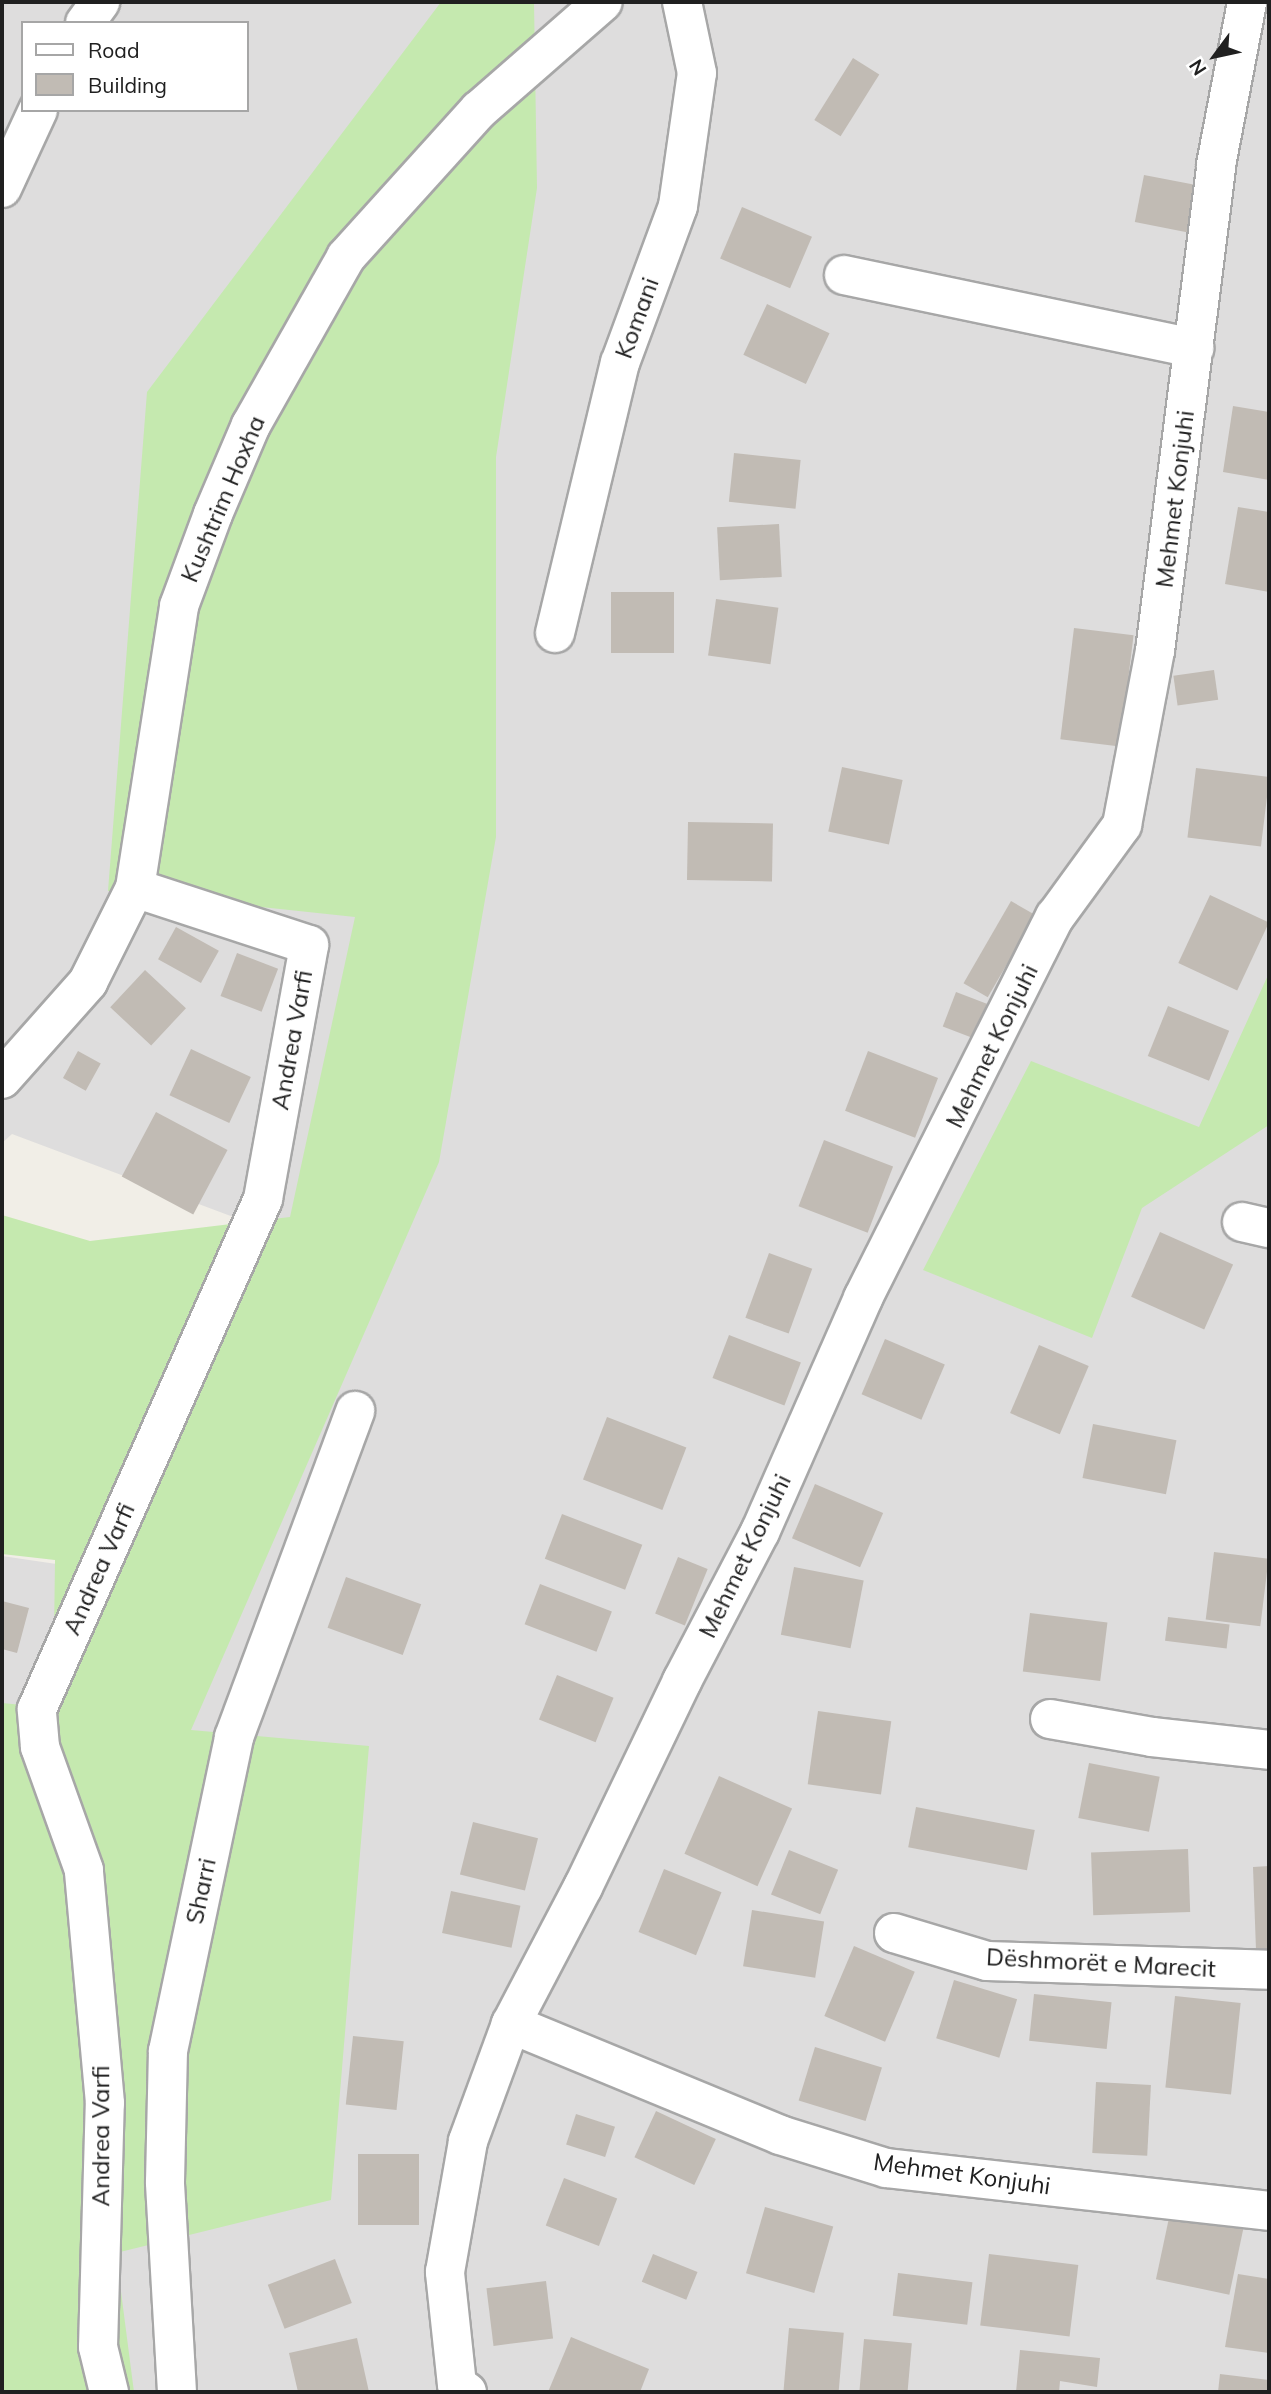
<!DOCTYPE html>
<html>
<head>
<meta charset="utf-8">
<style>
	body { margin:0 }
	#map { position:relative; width:1271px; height:2394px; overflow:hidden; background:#f1eee7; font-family:Mulish,sans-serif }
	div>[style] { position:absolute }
	.residential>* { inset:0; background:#dedddd }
	.grass>* { inset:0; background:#c5e9af }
	.building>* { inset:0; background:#c1bbb4; transform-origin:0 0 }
	.roads { filter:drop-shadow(2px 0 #a7a7a7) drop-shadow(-2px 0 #a7a7a7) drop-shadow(0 2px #a7a7a7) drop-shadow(0 -2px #a7a7a7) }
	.minor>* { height:38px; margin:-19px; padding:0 19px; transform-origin:19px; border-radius:19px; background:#fff }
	span { translate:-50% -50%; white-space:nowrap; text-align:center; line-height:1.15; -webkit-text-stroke:5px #fff; paint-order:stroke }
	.street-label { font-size:24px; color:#202020 }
	.frame { position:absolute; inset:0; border:4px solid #202020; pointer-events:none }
	.legend { position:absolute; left:21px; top:21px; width:228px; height:91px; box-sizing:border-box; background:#fff; border:2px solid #a6a6a6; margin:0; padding:9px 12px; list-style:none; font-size:21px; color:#202020 }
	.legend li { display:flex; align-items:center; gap:14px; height:35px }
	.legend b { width:35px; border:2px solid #a6a6a6 }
	.north { position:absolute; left:1180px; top:21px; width:70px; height:70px; -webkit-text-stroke:5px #fff; paint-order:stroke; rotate:237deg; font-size:19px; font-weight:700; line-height:28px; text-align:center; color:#202020 }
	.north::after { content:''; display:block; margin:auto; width:24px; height:32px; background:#202020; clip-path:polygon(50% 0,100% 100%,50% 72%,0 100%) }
</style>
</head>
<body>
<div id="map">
	<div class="residential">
		<i style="clip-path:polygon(evenodd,2px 2px,1269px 2px,1269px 2392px,86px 2392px,2px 1744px,2px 1556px,131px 1575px,295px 1240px,12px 1134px,2px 1143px,2px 2px,23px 23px,247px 23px,247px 110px,23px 110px,23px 23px)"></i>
	</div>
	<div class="grass">
		<i style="clip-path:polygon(441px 2px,534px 2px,537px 188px,496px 457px,496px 837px,439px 1162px,191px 1730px,369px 1746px,331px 2200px,116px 2253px,134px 2392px,2px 2392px,2px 1703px,53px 1708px,55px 1560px,2px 1554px,2px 1215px,90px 1241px,290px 1217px,355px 917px,108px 891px,147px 392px)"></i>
		<i style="clip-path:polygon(1269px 973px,1269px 1125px,1142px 1208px,1092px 1338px,923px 1270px,1031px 1061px,1199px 1127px)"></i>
	</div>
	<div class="building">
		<i style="left:853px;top:58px;width:31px;height:73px;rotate:32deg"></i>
		<i style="left:1144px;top:175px;width:53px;height:48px;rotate:11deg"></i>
		<i style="left:742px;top:207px;width:76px;height:56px;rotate:23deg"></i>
		<i style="left:767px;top:304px;width:69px;height:56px;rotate:25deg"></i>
		<i style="clip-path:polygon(1233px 406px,1269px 412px,1269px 480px,1223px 472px)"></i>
		<i style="left:734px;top:453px;width:67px;height:49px;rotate:6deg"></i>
		<i style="clip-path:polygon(1238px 507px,1269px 512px,1269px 592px,1225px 584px)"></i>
		<i style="left:779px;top:524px;width:53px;height:62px;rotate:87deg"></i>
		<i style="left:611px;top:592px;width:63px;height:61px"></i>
		<i style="left:716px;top:599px;width:63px;height:57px;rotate:8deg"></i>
		<i style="left:1074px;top:628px;width:60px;height:112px;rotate:7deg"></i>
		<i style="left:1214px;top:670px;width:30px;height:41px;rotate:82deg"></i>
		<i style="left:842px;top:767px;width:62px;height:66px;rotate:12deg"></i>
		<i style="left:1196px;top:768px;width:74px;height:70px;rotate:7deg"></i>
		<i style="left:688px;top:822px;width:85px;height:58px;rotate:1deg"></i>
		<i style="left:1210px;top:895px;width:65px;height:75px;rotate:25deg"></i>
		<i style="left:1011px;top:901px;width:28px;height:95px;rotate:30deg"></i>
		<i style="left:176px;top:927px;width:49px;height:37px;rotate:29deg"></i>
		<i style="left:237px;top:953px;width:44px;height:46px;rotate:21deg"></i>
		<i style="left:145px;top:970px;width:56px;height:51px;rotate:43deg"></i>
		<i style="left:956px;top:992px;width:33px;height:37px;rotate:21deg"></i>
		<i style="left:1168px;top:1006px;width:66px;height:54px;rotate:22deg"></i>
		<i style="left:191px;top:1049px;width:66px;height:51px;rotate:25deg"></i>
		<i style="left:78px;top:1051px;width:26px;height:31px;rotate:29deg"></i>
		<i style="left:868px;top:1051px;width:75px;height:64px;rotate:21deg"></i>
		<i style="left:156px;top:1112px;width:81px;height:73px;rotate:28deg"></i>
		<i style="left:824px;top:1140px;width:74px;height:71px;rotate:21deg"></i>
		<i style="left:1160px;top:1232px;width:80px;height:71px;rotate:24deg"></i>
		<i style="left:769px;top:1253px;width:46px;height:69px;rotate:20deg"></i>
		<i style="left:729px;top:1335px;width:77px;height:46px;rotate:21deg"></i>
		<i style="left:885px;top:1339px;width:65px;height:60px;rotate:23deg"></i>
		<i style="left:1039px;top:1345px;width:54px;height:74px;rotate:23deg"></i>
		<i style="left:607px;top:1417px;width:85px;height:67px;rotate:21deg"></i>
		<i style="left:1093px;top:1424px;width:85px;height:55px;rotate:11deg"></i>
		<i style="left:815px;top:1484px;width:74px;height:59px;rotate:23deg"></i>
		<i style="left:562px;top:1514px;width:86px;height:48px;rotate:21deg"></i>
		<i style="left:1214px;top:1552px;width:55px;height:68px;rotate:7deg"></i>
		<i style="left:678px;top:1557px;width:32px;height:61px;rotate:22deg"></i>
		<i style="left:794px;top:1567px;width:71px;height:69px;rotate:11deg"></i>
		<i style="left:346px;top:1577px;width:80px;height:54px;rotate:20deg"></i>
		<i style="left:540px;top:1584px;width:77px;height:43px;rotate:21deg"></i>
		<i style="clip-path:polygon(2px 1601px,29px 1608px,17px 1653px,2px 1649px)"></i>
		<i style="left:1030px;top:1613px;width:78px;height:59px;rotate:7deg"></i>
		<i style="left:1168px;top:1617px;width:62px;height:24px;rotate:7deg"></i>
		<i style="left:557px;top:1675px;width:61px;height:48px;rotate:22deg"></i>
		<i style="left:818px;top:1711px;width:74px;height:74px;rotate:8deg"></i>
		<i style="left:1089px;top:1763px;width:72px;height:56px;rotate:11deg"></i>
		<i style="left:719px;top:1776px;width:80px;height:85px;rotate:24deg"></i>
		<i style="left:916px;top:1807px;width:121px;height:41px;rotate:11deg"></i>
		<i style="left:473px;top:1822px;width:67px;height:54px;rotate:14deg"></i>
		<i style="left:1188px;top:1849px;width:63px;height:97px;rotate:88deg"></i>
		<i style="left:789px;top:1850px;width:53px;height:48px;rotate:22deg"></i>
		<i style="clip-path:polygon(1269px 1866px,1269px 1950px,1256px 1950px,1253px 1867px)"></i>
		<i style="left:664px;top:1869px;width:62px;height:68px;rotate:22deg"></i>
		<i style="left:451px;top:1891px;width:71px;height:43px;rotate:12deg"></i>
		<i style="left:752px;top:1910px;width:73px;height:57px;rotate:9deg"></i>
		<i style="left:854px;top:1946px;width:66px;height:76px;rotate:23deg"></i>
		<i style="left:954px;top:1980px;width:66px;height:61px;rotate:17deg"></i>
		<i style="left:1034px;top:1994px;width:78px;height:47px;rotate:6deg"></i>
		<i style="left:1175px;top:1996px;width:66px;height:92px;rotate:6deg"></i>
		<i style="left:353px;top:2036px;width:51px;height:69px;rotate:6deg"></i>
		<i style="left:815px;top:2047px;width:70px;height:56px;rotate:17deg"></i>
		<i style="left:1096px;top:2082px;width:55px;height:71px;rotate:3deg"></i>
		<i style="left:656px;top:2111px;width:66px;height:51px;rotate:25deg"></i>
		<i style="left:576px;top:2114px;width:41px;height:32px;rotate:18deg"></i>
		<i style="left:358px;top:2154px;width:61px;height:71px"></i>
		<i style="left:564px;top:2178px;width:57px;height:51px;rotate:21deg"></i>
		<i style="left:1173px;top:2199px;width:75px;height:82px;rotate:12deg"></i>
		<i style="left:765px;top:2207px;width:71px;height:69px;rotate:16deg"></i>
		<i style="left:653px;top:2254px;width:48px;height:30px;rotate:22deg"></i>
		<i style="left:989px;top:2254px;width:90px;height:72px;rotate:7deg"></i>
		<i style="left:335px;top:2259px;width:47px;height:72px;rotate:69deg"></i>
		<i style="left:898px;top:2273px;width:75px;height:43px;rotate:7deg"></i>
		<i style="clip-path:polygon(1238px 2274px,1269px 2279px,1269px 2353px,1225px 2347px)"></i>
		<i style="left:546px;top:2281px;width:58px;height:60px;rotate:83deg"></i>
		<i style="left:789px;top:2328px;width:55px;height:64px;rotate:5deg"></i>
		<i style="clip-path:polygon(571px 2337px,649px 2369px,640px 2392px,548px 2392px)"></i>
		<i style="clip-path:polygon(357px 2338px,369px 2392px,298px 2392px,289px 2353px)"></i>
		<i style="left:864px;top:2339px;width:48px;height:53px;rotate:5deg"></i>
		<i style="clip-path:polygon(1020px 2350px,1100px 2358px,1097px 2387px,1060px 2381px,1059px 2392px,1016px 2392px)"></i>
		<i style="clip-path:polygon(1220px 2374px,1269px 2380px,1269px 2392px,1218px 2392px)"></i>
	</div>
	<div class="roads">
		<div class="minor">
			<i style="left:85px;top:23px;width:26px;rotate:-54deg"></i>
			<i style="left:2px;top:188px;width:86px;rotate:-65.2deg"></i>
			<i style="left:844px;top:275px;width:358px;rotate:11.8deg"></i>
			<i style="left:555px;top:633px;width:278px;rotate:-76.5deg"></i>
			<i style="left:620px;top:363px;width:167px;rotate:-69.7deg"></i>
			<i style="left:678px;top:206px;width:134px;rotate:-81.9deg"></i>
			<i style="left:697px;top:73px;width:73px;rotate:-101.9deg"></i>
			<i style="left:2px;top:1079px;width:130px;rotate:-48.4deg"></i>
			<i style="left:88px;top:982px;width:105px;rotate:-63.4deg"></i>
			<i style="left:135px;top:888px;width:285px;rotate:-81.1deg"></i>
			<i style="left:179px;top:606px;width:98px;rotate:-69.7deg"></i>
			<i style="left:213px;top:514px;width:97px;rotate:-66.9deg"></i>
			<i style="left:251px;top:425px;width:193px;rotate:-60.5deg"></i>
			<i style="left:346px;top:257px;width:198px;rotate:-47.9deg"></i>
			<i style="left:479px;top:110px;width:164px;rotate:-41.1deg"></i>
			<i style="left:1242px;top:1222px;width:28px;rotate:13deg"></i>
			<i style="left:1050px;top:1719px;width:104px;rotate:10deg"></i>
			<i style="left:1152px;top:1737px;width:118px;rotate:6.3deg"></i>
			<i style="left:894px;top:1933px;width:97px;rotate:16.8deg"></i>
			<i style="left:987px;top:1961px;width:282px;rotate:1.8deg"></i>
			<i style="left:511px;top:2024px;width:291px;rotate:22.4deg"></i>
			<i style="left:780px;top:2135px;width:111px;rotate:17.3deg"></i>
			<i style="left:886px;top:2168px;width:385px;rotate:6.4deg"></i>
			<i style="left:109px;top:2392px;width:46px;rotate:-103.7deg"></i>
			<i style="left:98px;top:2347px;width:244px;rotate:-88.4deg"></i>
			<i style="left:105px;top:2103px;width:234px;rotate:-95.2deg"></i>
			<i style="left:84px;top:1870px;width:131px;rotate:-109.7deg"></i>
			<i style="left:40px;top:1747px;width:38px;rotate:-95deg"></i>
			<i style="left:37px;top:1709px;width:558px;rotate:-66.1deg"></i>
			<i style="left:263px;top:1199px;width:258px;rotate:-79.7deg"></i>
			<i style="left:309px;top:945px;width:183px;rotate:-161.9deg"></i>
			<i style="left:177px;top:2392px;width:210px;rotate:-93.3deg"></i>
			<i style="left:165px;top:2182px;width:131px;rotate:-88.7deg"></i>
			<i style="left:168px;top:2051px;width:321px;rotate:-78.1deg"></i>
			<i style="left:234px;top:1737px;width:348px;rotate:-69.6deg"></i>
			<i style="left:467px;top:2392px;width:12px;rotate:-145deg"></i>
			<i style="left:457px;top:2385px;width:114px;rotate:-96.1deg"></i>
			<i style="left:445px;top:2272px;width:133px;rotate:-80deg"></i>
			<i style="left:468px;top:2141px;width:125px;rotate:-69.8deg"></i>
			<i style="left:511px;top:2024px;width:155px;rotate:-62.3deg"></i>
			<i style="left:583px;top:1887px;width:229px;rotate:-64.3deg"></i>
			<i style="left:682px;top:1681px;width:168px;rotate:-62.4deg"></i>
			<i style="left:760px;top:1532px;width:256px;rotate:-66.2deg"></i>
			<i style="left:863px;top:1298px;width:427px;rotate:-63.3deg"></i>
			<i style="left:1055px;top:917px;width:114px;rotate:-53.9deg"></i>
			<i style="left:1122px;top:825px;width:177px;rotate:-79.3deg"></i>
			<i style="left:1155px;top:651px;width:490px;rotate:-82.8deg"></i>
			<i style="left:1216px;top:165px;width:166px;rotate:-79.2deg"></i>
		</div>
	</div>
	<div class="street-label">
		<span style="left:637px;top:318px;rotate:-70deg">Komani</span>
		<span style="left:223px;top:499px;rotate:-67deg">Kushtrim Hoxha</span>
		<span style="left:1175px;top:499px;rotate:-83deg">Mehmet Konjuhi</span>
		<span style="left:292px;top:1040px;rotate:-80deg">Andrea Varfi</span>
		<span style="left:992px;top:1046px;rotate:-64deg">Mehmet Konjuhi</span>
		<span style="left:745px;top:1556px;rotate:-64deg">Mehmet Konjuhi</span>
		<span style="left:99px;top:1569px;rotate:-66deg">Andrea Varfi</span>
		<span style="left:201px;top:1891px;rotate:-78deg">Sharri</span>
		<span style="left:1101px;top:1963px;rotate:3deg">Dëshmorët e Marecit</span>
		<span style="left:101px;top:2136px;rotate:-90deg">Andrea Varfi</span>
		<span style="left:962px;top:2174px;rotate:8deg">Mehmet Konjuhi</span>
	</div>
	<div class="frame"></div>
	<ul class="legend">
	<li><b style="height:9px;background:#fff"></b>Road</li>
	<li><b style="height:19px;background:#c1bbb4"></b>Building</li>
	</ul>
	<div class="north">N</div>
</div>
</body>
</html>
